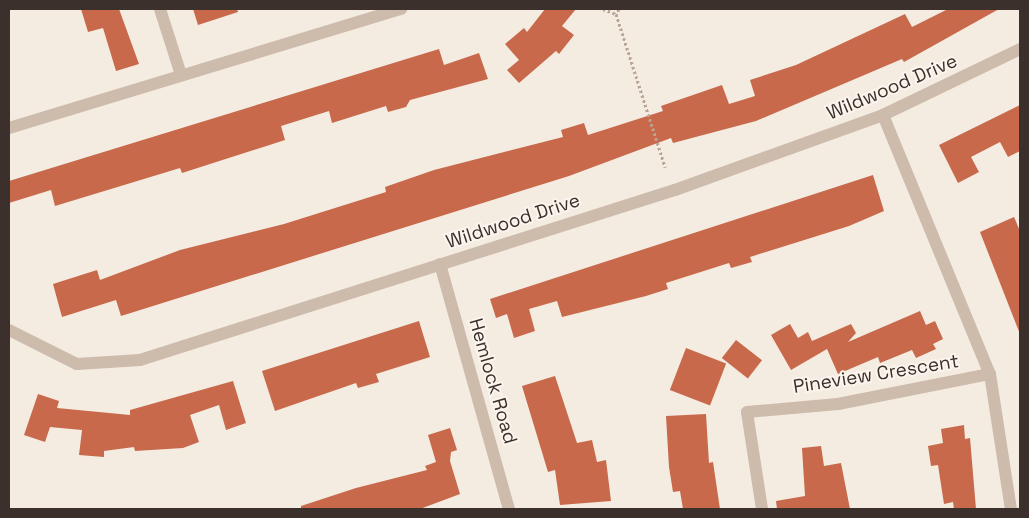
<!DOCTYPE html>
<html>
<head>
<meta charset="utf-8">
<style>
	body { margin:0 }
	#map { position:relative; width:1029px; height:518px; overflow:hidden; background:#f4ebe1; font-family:"Space Grotesk",sans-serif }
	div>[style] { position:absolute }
	.building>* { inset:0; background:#c8694b; transform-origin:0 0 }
	.path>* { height:3px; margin-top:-1.5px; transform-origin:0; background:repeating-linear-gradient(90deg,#b9a596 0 2.5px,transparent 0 5px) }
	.street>* { height:12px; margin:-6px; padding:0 6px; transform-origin:6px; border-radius:6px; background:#cdbbac }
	span { translate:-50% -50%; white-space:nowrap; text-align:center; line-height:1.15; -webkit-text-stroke:4px #fbf5ee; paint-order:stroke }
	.street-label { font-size:19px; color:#3b302b }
	.frame { position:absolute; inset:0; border:10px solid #3b302b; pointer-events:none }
</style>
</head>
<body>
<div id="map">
	<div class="building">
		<i style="clip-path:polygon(81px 9px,119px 9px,139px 64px,116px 71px,103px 28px,88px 32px)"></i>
		<i style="clip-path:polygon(193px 9px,237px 9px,238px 12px,198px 25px)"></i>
		<i style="clip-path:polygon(545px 9px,576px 9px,562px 26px,574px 35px,559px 54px,556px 51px,519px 83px,507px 70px,519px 60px,505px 44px,524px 28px,527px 32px)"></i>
		<i style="clip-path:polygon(948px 9px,999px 9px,904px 62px,902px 59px,756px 121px,673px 143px,671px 138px,569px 176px,121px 316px,116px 300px,62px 317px,53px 284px,97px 270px,100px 280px,180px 250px,284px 224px,386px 192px,385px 187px,434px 170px,563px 137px,561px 130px,584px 123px,588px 135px,663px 111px,661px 106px,722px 85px,729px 104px,755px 96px,750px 80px,796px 65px,905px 14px,912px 27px)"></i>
		<i style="clip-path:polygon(439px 49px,444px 65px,479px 53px,488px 79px,410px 100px,406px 107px,388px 112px,386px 106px,332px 123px,329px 111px,281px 126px,285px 140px,182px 173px,180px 168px,55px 206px,51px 190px,9px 203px,9px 181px)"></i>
		<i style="clip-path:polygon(1020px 105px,1020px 151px,1008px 157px,1000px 142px,971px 157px,979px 172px,958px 183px,939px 145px)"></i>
		<i style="clip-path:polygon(873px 175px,884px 211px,849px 226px,750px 257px,752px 262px,731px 268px,729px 263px,666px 283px,668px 289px,646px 296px,562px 317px,557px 301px,529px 309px,535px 331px,514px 338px,507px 314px,496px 318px,490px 299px)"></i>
		<i style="clip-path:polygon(1014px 217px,1020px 231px,1020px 334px,980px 232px)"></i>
		<i style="clip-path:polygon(920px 311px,926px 325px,935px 321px,943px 339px,933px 344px,936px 349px,916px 358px,912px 350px,880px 363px,878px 357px,838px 374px,827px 349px,791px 370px,771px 335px,790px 324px,798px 338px,808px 332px,812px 341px,851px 324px,856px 333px,848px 342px)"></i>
		<i style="clip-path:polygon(419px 321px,430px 357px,376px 374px,379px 382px,358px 388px,356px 383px,275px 411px,262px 371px)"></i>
		<i style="left:736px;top:340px;width:33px;height:23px;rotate:38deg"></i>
		<i style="left:686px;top:348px;width:43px;height:45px;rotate:21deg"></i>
		<i style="clip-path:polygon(555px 376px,577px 443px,592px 440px,597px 462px,606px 460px,611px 501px,560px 505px,555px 470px,548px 472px,522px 386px)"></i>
		<i style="clip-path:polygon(233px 381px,246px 423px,226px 430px,219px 405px,190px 415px,199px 442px,183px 448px,135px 451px,134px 447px,104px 451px,104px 457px,79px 455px,82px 430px,50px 427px,45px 442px,24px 435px,38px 394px,59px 401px,57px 408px,130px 415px,130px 410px)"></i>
		<i style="clip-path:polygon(706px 414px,709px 463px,713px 462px,720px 509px,683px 509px,680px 491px,673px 492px,669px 467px,666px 416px)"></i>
		<i style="clip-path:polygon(964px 425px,965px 439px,970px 438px,976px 509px,954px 509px,953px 502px,944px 504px,938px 465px,931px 466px,928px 446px,943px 443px,941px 429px)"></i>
		<i style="clip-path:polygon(450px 428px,457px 450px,451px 452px,450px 461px,460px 494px,420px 509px,301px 509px,301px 506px,356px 488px,427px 470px,425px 466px,436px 462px,428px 435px)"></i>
		<i style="clip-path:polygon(821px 446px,824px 466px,841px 463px,850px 509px,777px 509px,776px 501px,805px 496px,802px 448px)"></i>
	</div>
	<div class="path">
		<i style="left:603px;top:9px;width:14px;rotate:21deg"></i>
		<i style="left:619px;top:9px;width:6px;rotate:121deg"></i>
		<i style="left:616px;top:14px;width:161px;rotate:72.2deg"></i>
	</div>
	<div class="street">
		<i style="left:160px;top:9px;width:69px;rotate:72.3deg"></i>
		<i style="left:883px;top:115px;width:280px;rotate:67.6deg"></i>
		<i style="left:990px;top:374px;width:137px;rotate:81.2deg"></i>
		<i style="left:9px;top:128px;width:410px;rotate:-16.9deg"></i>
		<i style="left:440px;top:264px;width:255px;rotate:74.3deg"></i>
		<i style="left:9px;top:330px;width:76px;rotate:26.6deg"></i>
		<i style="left:77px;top:364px;width:63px;rotate:-3.6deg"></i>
		<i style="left:140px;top:360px;width:561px;rotate:-17.63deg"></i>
		<i style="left:675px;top:190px;width:221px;rotate:-19.8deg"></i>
		<i style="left:883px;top:115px;width:152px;rotate:-25.7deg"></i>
		<i style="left:762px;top:509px;width:98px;rotate:-98.8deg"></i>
		<i style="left:747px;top:412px;width:91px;rotate:-5deg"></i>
		<i style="left:838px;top:404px;width:155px;rotate:-11.2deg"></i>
	</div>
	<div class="street-label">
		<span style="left:892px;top:87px;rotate:-23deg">Wildwood Drive</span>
		<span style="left:513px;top:221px;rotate:-18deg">Wildwood Drive</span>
		<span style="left:876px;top:374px;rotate:-9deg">Pineview Crescent</span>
		<span style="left:493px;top:381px;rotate:74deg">Hemlock Road</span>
	</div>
	<div class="frame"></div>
</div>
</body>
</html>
